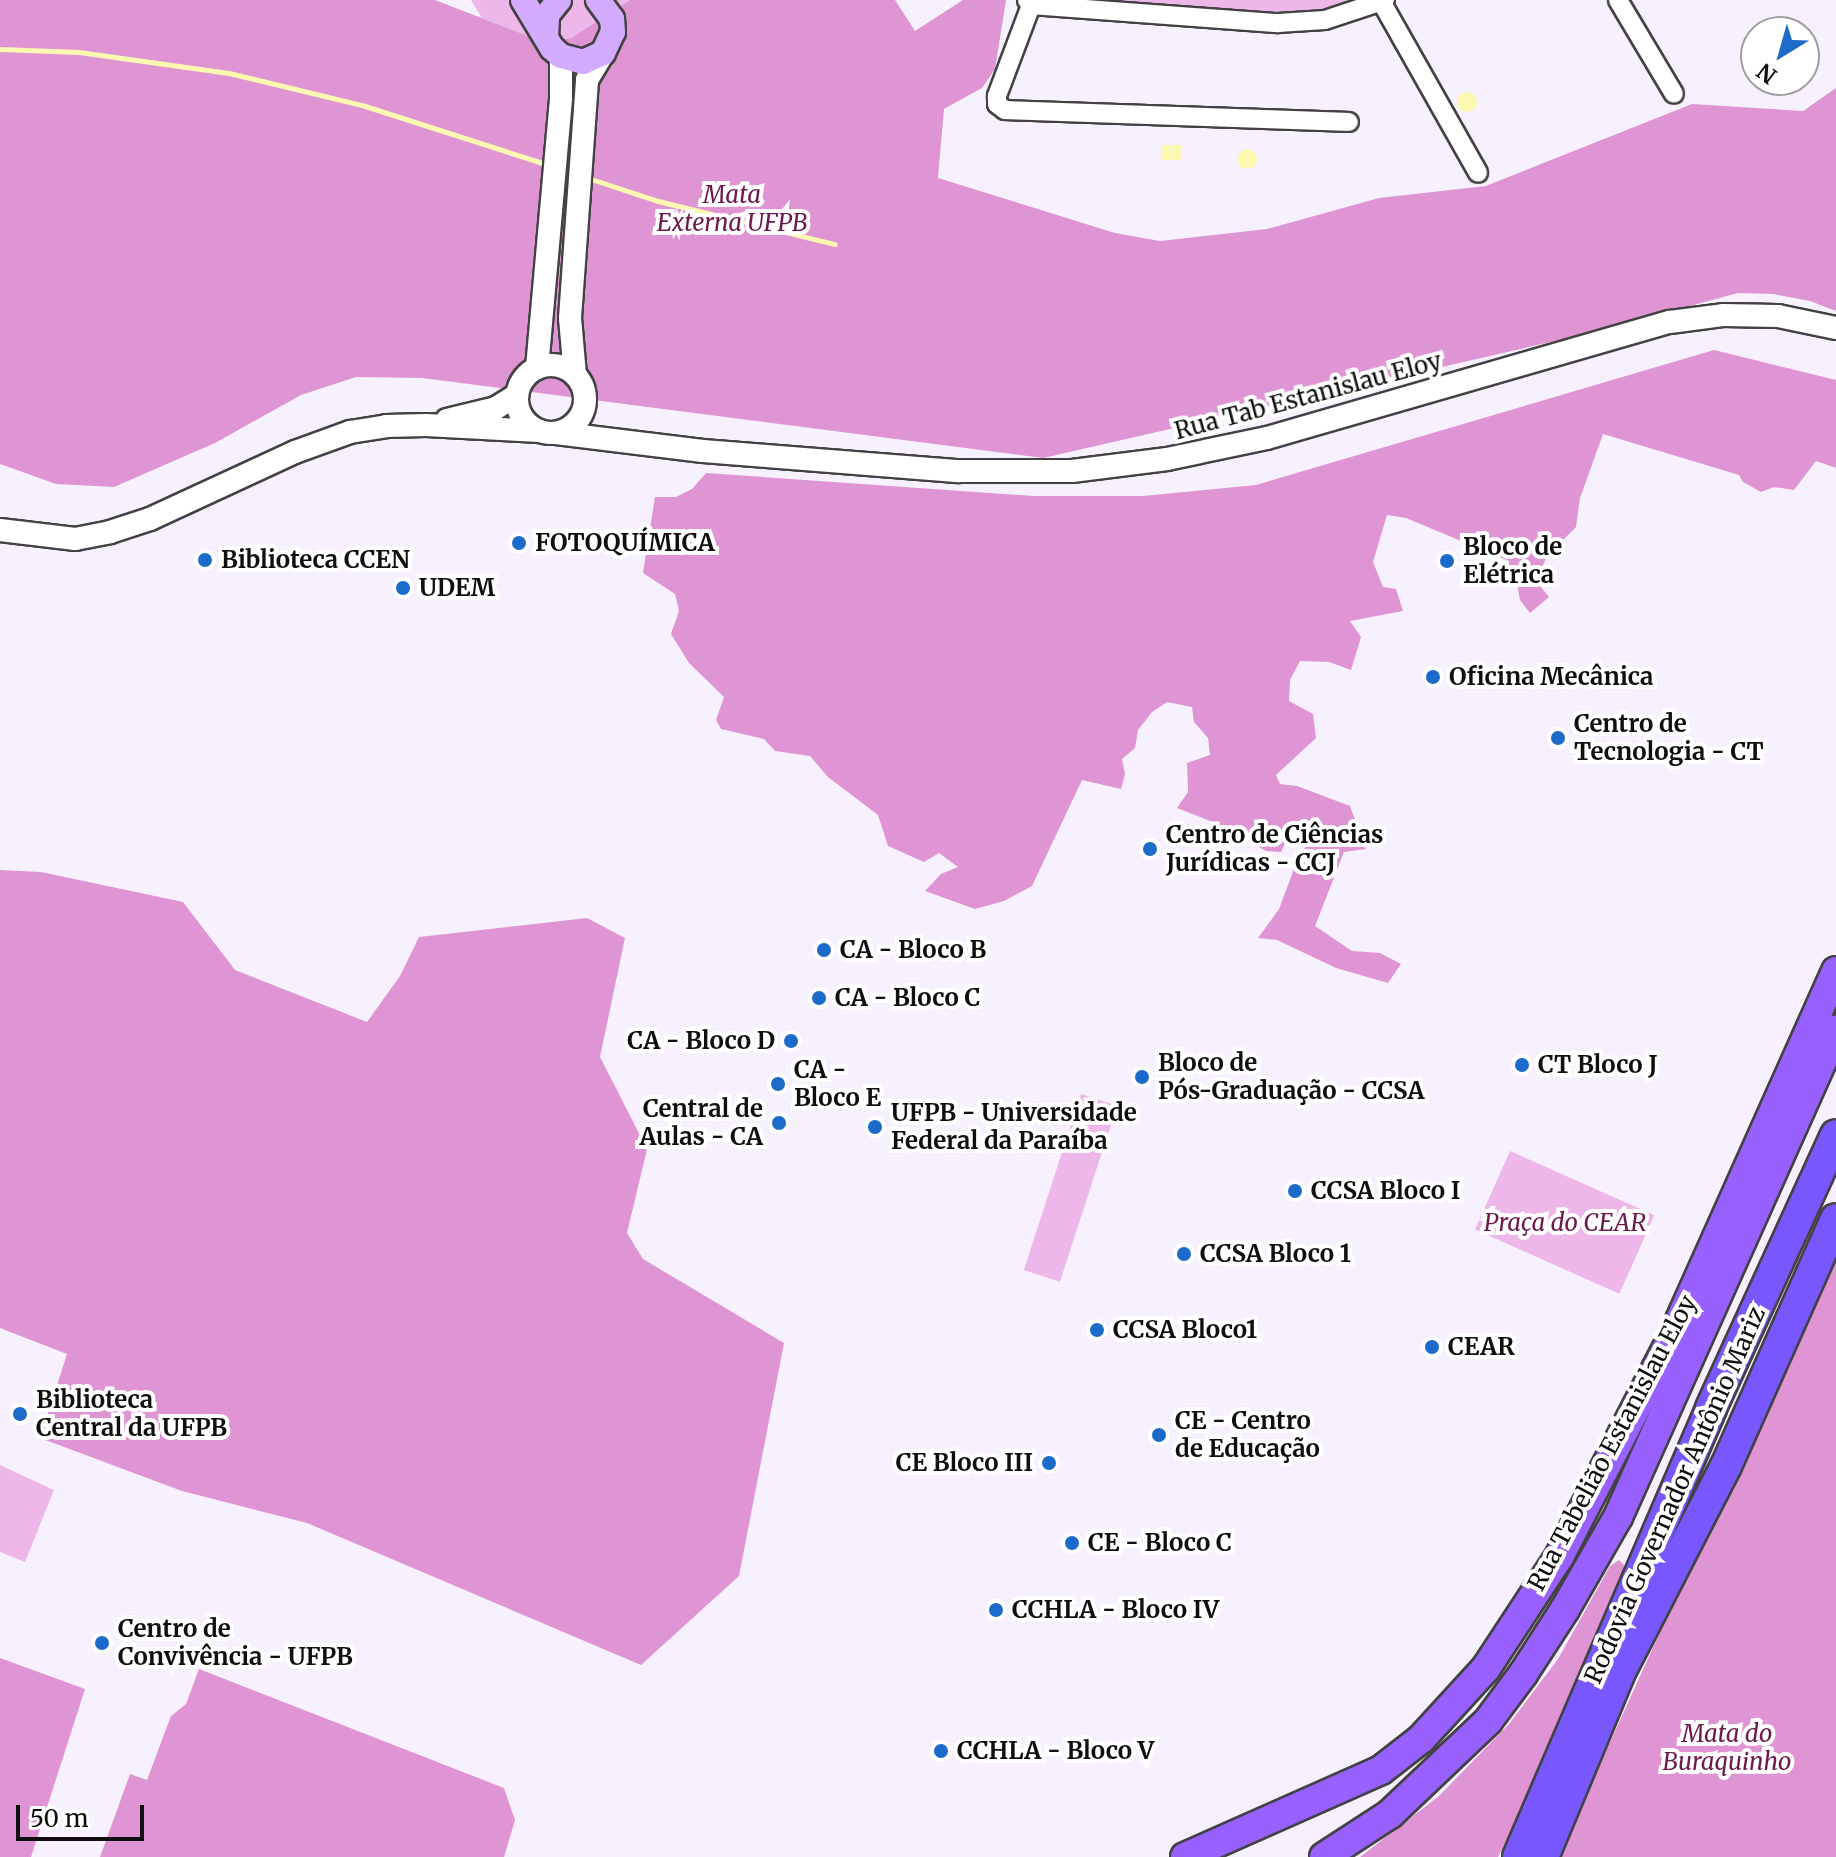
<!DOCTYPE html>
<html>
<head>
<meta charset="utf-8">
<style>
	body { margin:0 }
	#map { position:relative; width:1836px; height:1857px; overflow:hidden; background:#f7f1ff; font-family:Merriweather,serif }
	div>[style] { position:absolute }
	.green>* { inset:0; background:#edb7e9; transform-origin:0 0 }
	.forest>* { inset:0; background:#df95d4 }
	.water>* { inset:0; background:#fbf8b1; transform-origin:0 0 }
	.round { border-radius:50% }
	.stream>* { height:5px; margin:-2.5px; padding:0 2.5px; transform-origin:2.5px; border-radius:2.5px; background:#fbf8b1 }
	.roads { filter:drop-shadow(2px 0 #424242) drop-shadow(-2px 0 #424242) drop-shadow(0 2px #424242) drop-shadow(0 -2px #424242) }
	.minor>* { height:18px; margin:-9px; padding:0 9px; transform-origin:9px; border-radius:9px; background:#fff }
	.tertiary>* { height:22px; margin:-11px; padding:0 11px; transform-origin:11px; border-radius:11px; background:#fff }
	.tertiary>.ring { margin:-11px; padding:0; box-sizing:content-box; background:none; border:22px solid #fff; border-radius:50% }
	.secondary>* { height:24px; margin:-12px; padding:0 12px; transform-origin:12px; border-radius:12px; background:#d4acff }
	.primary>* { height:28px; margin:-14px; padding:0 14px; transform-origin:14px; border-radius:14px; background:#9861ff }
	.trunk>* { height:30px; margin:-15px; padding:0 15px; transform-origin:15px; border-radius:15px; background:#7858fe }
	.dots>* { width:22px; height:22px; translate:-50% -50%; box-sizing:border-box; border:4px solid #fff; border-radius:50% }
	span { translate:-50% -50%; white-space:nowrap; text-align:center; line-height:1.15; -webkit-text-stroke:8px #fff; paint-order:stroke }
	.park-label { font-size:24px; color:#6c194c; font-style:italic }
	.street-label { font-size:24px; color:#0f0f0f }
	.poi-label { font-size:24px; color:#0f0f0f; font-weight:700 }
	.left { translate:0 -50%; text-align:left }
	.right { translate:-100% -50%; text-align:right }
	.north { position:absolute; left:1740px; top:16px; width:80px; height:80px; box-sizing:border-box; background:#fff; border:2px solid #9f9f9f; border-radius:50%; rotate:217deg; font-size:22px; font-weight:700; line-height:32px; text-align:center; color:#0f0f0f }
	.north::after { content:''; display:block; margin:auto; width:28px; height:36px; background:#1c6bca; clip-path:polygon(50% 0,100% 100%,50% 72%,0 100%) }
	.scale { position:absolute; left:16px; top:1805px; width:128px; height:36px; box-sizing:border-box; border:4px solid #0f0f0f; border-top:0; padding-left:10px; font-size:24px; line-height:28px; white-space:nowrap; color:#0f0f0f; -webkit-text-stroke:6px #fff; paint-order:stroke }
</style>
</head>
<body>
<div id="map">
	<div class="green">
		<i style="clip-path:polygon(471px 0,630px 0,571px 38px,541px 41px,482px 18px)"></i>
		<i style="clip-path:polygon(1098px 0,1365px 0,1335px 10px,1274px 15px)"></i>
		<i style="left:1081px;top:1094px;width:38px;height:185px;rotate:18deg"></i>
		<i style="left:1510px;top:1151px;width:158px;height:86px;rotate:24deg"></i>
		<i style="clip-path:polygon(0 1465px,54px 1490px,25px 1562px,0 1552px)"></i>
	</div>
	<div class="forest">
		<i style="clip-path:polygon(0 0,435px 0,541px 41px,571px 38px,630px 0,895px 0,915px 31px,963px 0,1006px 0,995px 69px,982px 88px,944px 109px,938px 178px,1115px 233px,1160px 241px,1267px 229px,1379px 198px,1486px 186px,1692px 104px,1803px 111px,1836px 88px,1836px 311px,1810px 301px,1773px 294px,1738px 293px,1590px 333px,1043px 458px,422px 378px,356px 377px,301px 395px,215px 443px,114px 487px,56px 484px,0 464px)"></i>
		<i style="clip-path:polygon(1714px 350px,1836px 380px,1836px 468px,1816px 461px,1794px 490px,1774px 487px,1761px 492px,1743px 482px,1739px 475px,1603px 434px,1580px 498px,1576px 527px,1547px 556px,1536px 581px,1549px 597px,1530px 613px,1520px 600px,1517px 583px,1505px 577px,1509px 561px,1406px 518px,1387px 515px,1373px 562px,1383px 587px,1396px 589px,1403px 611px,1350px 621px,1361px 637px,1351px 670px,1329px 662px,1300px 661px,1290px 680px,1289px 701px,1313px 714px,1316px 738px,1276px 775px,1280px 784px,1297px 786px,1350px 806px,1366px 849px,1344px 852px,1315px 926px,1352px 951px,1380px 953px,1401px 964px,1388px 983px,1336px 968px,1277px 940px,1258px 938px,1279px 909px,1297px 861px,1312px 836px,1292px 827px,1281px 852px,1266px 851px,1218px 824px,1177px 808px,1188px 792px,1187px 763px,1210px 755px,1208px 738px,1194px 722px,1192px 707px,1167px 702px,1152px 712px,1138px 730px,1135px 748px,1122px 759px,1125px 774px,1121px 789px,1082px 780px,1032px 886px,1004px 901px,975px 909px,925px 891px,941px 874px,958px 867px,939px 853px,924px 862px,888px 846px,878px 815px,828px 777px,810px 756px,775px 751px,764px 739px,721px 729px,716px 720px,724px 697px,689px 663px,671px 634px,679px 611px,675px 594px,643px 573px,655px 497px,676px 497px,692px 489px,706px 473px,1034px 496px,1143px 496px,1256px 485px)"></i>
		<i style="clip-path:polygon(0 870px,41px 872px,183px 902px,235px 970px,367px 1022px,400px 976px,419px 937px,587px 918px,625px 938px,600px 1057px,647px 1149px,627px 1233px,643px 1259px,784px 1343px,739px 1576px,641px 1665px,307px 1523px,182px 1491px,40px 1438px,67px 1354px,0 1328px)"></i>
		<i style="clip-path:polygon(1836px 1244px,1836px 1857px,1558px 1857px)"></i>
		<i style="clip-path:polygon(1619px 1560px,1627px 1568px,1558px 1735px,1498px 1857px,1360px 1857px,1439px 1796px,1509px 1724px,1558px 1659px,1610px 1566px)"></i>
		<i style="clip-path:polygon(0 1658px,85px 1689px,31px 1857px,0 1857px)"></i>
		<i style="clip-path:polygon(199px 1669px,504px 1788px,515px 1820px,504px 1857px,100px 1857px,130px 1774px,147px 1780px,171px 1716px,186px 1704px)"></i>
	</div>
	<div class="water">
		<i class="round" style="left:1457px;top:92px;width:20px;height:20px"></i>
		<i style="left:1161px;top:145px;width:20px;height:15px"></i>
		<i class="round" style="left:1237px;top:149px;width:20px;height:20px"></i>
	</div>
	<div class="stream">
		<i style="left:0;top:49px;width:79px;rotate:2.2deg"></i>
		<i style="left:79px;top:52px;width:151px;rotate:8deg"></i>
		<i style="left:229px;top:73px;width:140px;rotate:13.6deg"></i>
		<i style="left:365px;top:106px;width:193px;rotate:17.8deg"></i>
		<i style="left:585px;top:177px;width:77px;rotate:18.2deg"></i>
		<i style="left:658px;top:201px;width:182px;rotate:13.7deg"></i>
	</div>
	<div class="roads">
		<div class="minor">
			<i style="left:1027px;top:0;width:6px;rotate:51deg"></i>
			<i style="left:1031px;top:5px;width:248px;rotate:4.2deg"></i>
			<i style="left:1278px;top:23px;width:47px;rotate:-3.7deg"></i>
			<i style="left:1325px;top:20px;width:63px;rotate:-18.4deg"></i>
			<i style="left:1033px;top:0;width:103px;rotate:110.6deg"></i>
			<i style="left:997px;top:96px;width:8px;rotate:90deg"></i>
			<i style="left:997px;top:104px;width:10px;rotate:37deg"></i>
			<i style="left:1005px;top:110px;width:344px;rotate:2deg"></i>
			<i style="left:1618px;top:0;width:109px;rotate:59.2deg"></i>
			<i style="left:1382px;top:3px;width:195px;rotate:60.5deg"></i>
		</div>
		<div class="tertiary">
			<i class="ring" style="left:517px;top:365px;width:46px;height:46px"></i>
			<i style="left:537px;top:368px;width:271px;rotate:-84.9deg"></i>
			<i style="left:561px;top:98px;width:42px;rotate:-90deg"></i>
			<i style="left:575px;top:375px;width:57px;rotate:-95deg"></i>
			<i style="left:570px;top:318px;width:239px;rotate:-85.9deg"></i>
			<i style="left:587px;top:80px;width:31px;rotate:-59deg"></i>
			<i style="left:447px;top:420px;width:50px;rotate:-13.8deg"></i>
			<i style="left:496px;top:408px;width:25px;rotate:-32deg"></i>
			<i style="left:556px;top:433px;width:148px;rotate:7deg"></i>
			<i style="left:703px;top:451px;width:257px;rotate:4.5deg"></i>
			<i style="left:959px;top:471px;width:113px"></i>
			<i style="left:1072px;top:471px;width:96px;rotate:-7.2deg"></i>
			<i style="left:1167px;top:459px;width:102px;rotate:-11.9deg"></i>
			<i style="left:1267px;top:438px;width:419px;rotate:-16.1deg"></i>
			<i style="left:1670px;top:322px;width:53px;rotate:-7.5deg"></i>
			<i style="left:1723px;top:315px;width:55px;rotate:1deg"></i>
			<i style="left:1778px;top:316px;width:59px;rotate:11.7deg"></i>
			<i style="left:0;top:530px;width:76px;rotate:6.8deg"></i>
			<i style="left:75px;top:539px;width:36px;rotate:-11deg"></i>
			<i style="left:110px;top:532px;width:42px;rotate:-18deg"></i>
			<i style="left:150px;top:519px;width:160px;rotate:-24.8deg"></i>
			<i style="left:295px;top:452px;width:59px;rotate:-20deg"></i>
			<i style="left:350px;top:432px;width:36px;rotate:-9deg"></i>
			<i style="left:386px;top:426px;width:40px;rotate:-1.4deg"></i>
			<i style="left:426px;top:425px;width:113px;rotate:3deg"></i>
		</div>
		<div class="secondary">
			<i style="left:523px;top:0;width:56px;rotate:58.9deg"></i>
			<i style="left:552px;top:48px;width:12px;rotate:42deg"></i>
			<i style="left:561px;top:56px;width:23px;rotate:15deg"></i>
			<i style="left:583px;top:62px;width:22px;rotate:-24deg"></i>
			<i style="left:603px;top:53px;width:23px;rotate:-65deg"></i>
			<i style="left:613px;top:32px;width:13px;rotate:-94deg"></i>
			<i style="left:612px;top:19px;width:24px;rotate:-126deg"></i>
			<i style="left:546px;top:37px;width:22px;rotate:-87deg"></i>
			<i style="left:547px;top:15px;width:19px;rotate:-51deg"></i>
		</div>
		<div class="primary">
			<i style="left:1185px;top:1857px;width:214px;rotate:-23.9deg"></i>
			<i style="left:1381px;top:1770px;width:51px;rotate:-37.8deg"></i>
			<i style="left:1421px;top:1739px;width:96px;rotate:-47.5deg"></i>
			<i style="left:1486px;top:1668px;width:133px;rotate:-56.7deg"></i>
			<i style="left:1559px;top:1557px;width:246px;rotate:-62.7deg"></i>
			<i style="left:1672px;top:1338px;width:402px;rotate:-65.9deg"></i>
			<i style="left:1324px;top:1857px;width:79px;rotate:-33.1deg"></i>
			<i style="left:1390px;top:1814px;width:135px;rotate:-43.5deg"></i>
			<i style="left:1488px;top:1721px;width:59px;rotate:-53.3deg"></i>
			<i style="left:1523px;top:1674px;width:77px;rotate:-57.1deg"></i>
			<i style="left:1565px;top:1609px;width:106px;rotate:-60.1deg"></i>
			<i style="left:1618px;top:1517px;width:534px;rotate:-65.88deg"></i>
		</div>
		<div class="trunk">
			<i style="left:1518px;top:1857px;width:489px;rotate:-66.7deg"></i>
			<i style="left:1711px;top:1408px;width:300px;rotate:-65.4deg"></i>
			<i style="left:1543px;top:1857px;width:198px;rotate:-67.4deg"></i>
			<i style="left:1619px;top:1674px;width:234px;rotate:-62.8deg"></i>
			<i style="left:1726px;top:1466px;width:270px;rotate:-66deg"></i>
		</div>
	</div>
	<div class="dots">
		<i style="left:519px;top:543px;background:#1c6bca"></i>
		<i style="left:205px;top:560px;background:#1c6bca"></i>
		<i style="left:1447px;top:561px;background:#1c6bca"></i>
		<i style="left:403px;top:588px;background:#1c6bca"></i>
		<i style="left:1433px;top:677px;background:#1c6bca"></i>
		<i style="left:1558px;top:738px;background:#1c6bca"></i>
		<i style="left:1150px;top:849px;background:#1c6bca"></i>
		<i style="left:824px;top:950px;background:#1c6bca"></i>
		<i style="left:819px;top:998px;background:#1c6bca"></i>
		<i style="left:791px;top:1041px;background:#1c6bca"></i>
		<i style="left:1522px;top:1065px;background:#1c6bca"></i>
		<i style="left:1142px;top:1077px;background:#1c6bca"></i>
		<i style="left:778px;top:1084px;background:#1c6bca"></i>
		<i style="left:779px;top:1123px;background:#1c6bca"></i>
		<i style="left:875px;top:1127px;background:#1c6bca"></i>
		<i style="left:1295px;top:1191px;background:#1c6bca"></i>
		<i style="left:1184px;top:1254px;background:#1c6bca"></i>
		<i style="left:1097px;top:1330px;background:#1c6bca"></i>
		<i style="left:1432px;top:1347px;background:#1c6bca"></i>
		<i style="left:20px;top:1414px;background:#1c6bca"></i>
		<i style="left:1159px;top:1435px;background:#1c6bca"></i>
		<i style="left:1049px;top:1463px;background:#1c6bca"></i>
		<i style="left:1072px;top:1543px;background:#1c6bca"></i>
		<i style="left:996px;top:1610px;background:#1c6bca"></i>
		<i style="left:102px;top:1643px;background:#1c6bca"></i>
		<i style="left:941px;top:1751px;background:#1c6bca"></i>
	</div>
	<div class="park-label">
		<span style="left:732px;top:209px">Mata<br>Externa UFPB</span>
		<span style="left:1565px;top:1223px">Praça do CEAR</span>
		<span style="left:1727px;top:1748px">Mata do<br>Buraquinho</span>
	</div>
	<div class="street-label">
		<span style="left:1308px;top:396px;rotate:-15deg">Rua Tab Estanislau Eloy</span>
		<span style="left:1612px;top:1443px;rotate:-62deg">Rua Tabelião Estanislau Eloy</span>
		<span style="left:1675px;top:1495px;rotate:-66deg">Rodovia Governador Antônio Mariz</span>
	</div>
	<div class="poi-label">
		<span class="left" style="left:535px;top:543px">FOTOQUÍMICA</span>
		<span class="left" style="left:1463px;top:561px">Bloco de<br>Elétrica</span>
		<span class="left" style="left:221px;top:560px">Biblioteca CCEN</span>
		<span class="left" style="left:419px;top:588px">UDEM</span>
		<span class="left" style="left:1449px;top:677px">Oficina Mecânica</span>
		<span class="left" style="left:1574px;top:738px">Centro de<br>Tecnologia - CT</span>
		<span class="left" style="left:1166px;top:849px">Centro de Ciências<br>Jurídicas - CCJ</span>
		<span class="left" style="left:840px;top:950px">CA - Bloco B</span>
		<span class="left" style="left:835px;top:998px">CA - Bloco C</span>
		<span class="right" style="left:775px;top:1041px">CA - Bloco D</span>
		<span class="left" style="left:1158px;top:1077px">Bloco de<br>Pós-Graduação - CCSA</span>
		<span class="left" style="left:1538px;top:1065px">CT Bloco J</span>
		<span class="left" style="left:794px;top:1084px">CA -<br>Bloco E</span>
		<span class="right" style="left:763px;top:1123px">Central de<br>Aulas - CA</span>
		<span class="left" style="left:891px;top:1127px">UFPB - Universidade<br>Federal da Paraíba</span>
		<span class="left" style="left:1311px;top:1191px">CCSA Bloco I</span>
		<span class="left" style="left:1200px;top:1254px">CCSA Bloco 1</span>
		<span class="left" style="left:1113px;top:1330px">CCSA Bloco1</span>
		<span class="left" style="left:1448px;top:1347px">CEAR</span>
		<span class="left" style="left:36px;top:1414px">Biblioteca<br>Central da UFPB</span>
		<span class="left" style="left:1175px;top:1435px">CE - Centro<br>de Educação</span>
		<span class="right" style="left:1033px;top:1463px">CE Bloco III</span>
		<span class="left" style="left:1088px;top:1543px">CE - Bloco C</span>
		<span class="left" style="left:1012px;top:1610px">CCHLA - Bloco IV</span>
		<span class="left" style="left:118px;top:1643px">Centro de<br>Convivência - UFPB</span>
		<span class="left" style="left:957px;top:1751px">CCHLA - Bloco V</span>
	</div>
	<div class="north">N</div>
	<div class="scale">50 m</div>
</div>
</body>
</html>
